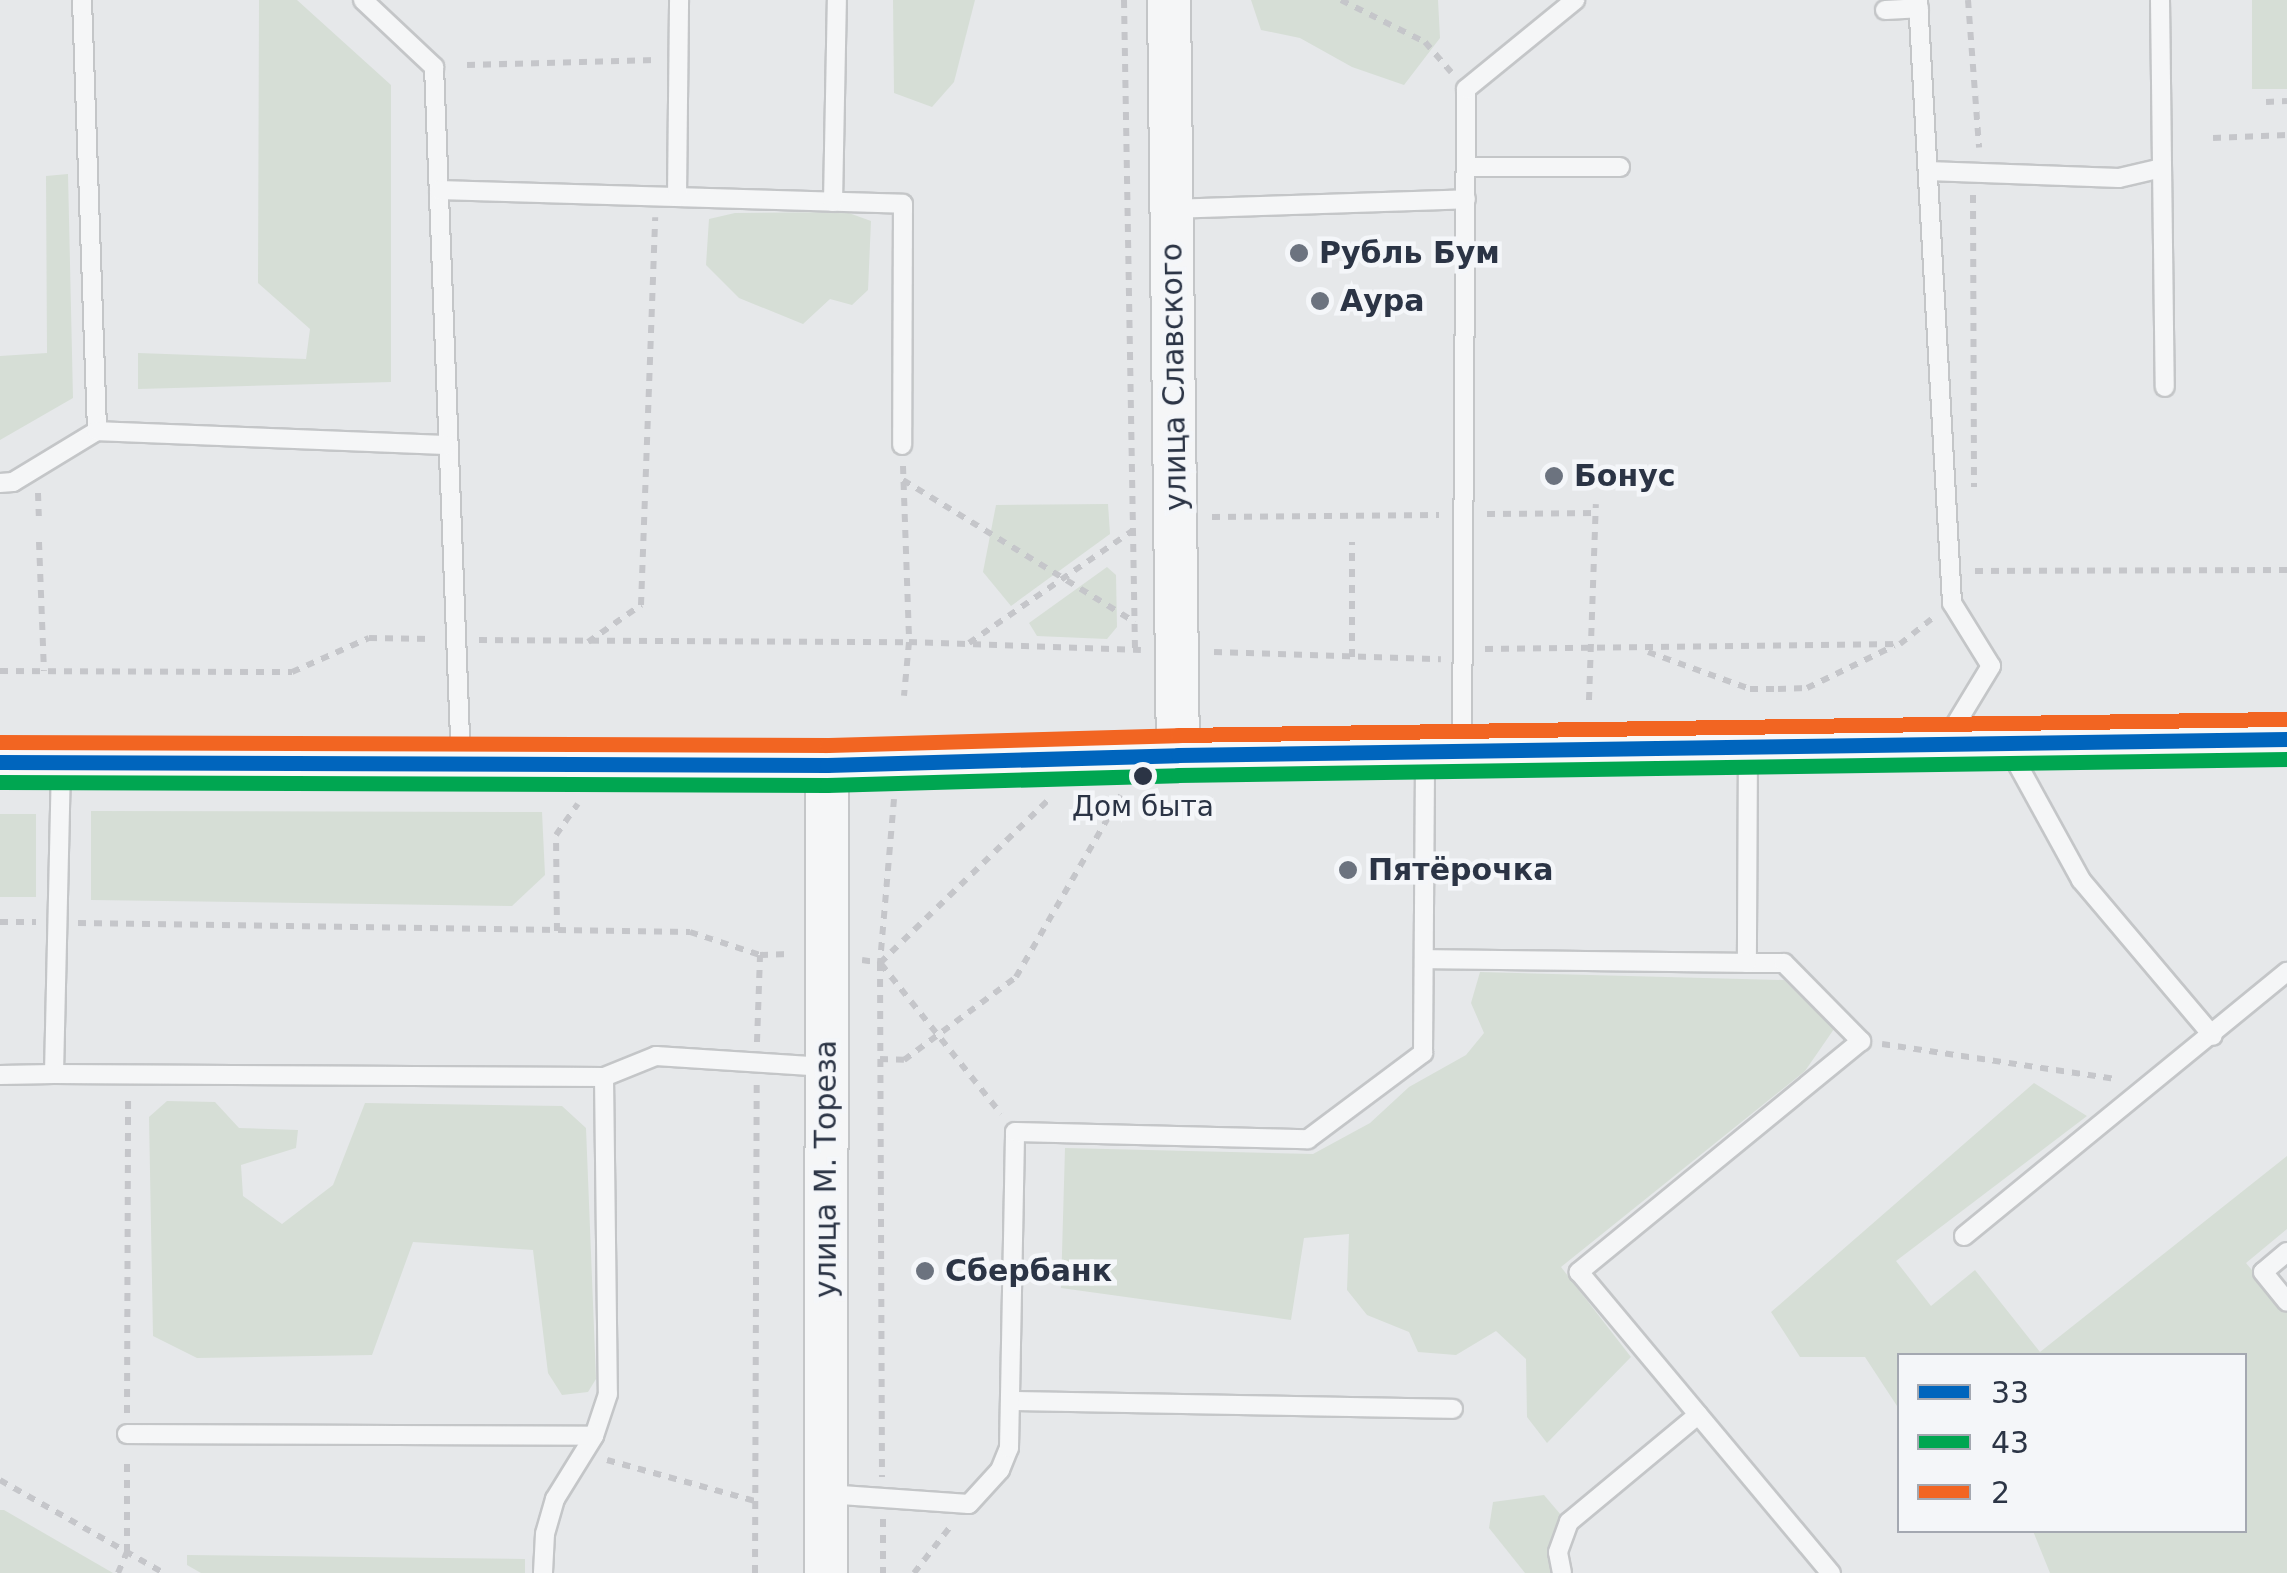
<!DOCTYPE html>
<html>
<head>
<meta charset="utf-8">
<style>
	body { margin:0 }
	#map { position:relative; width:2287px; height:1573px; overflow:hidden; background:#e6e8ea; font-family:"DejaVu Sans",sans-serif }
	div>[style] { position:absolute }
	.green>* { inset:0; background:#d6ded6; transform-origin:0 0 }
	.path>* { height:6px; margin-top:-3px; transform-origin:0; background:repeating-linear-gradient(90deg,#c5c6ca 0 8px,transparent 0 16px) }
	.roads { filter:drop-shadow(2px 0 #c4c6c8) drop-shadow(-2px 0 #c4c6c8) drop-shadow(0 2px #c4c6c8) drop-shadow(0 -2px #c4c6c8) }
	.service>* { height:18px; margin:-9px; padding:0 9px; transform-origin:9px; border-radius:9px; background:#f5f6f7 }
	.tertiary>* { height:42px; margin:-21px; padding:0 21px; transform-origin:21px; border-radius:21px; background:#f5f6f7 }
	.secondary>* { height:48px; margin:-24px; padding:0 24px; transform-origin:24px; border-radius:24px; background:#f8f8f8 }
	.bus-1>* { height:15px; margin:-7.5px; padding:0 7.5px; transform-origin:7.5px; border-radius:7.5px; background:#0065bd }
	.bus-2>* { height:15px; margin:-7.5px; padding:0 7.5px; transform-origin:7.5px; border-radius:7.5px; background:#00a651 }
	.bus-3>* { height:15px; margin:-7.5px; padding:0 7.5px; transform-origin:7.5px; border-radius:7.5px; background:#f26522 }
	.dots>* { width:28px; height:28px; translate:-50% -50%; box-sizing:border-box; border:5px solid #f4f6f9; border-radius:50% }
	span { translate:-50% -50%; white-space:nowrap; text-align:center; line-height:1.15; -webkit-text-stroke:9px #f4f6f9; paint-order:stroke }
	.bus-label { font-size:28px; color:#2b3445 }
	.poi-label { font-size:30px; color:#2b3445; font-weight:700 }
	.left { translate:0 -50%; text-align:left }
	.street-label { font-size:30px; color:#2b3445 }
	.legend { position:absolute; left:1897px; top:1353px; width:350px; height:180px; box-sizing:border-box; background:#f4f6f9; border:2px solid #a4a8b1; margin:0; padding:12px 18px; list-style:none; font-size:30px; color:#2b3445 }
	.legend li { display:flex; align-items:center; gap:20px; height:50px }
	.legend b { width:50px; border:2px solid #a4a8b1 }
</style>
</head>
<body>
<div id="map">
	<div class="green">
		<i style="clip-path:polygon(259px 0,297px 0,391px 85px,391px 382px,138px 389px,138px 353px,306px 359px,310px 329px,258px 283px)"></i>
		<i style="clip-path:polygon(893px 0,975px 0,954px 82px,932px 107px,894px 93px)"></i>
		<i style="clip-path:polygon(1251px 0,1438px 0,1440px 38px,1404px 85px,1352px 67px,1300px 38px,1261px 30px)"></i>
		<i style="left:2252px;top:0;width:35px;height:89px"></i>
		<i style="clip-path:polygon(68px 174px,73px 398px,0 440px,0 356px,47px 353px,46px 176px)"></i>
		<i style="clip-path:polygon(846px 212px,871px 221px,868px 290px,852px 305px,830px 299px,803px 324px,739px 298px,706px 265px,709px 219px,735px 213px)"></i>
		<i style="clip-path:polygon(1108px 504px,1110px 534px,1011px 606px,983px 572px,996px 505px)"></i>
		<i style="clip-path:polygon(1107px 567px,1116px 575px,1117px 627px,1107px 639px,1037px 636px,1029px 623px)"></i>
		<i style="clip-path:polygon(91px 811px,542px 812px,545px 875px,512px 906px,91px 900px)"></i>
		<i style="left:0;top:814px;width:36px;height:83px"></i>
		<i style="clip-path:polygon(1480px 972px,1784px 980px,1834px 1029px,1805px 1071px,1561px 1267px,1631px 1357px,1547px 1443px,1527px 1417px,1526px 1359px,1496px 1331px,1456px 1355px,1418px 1352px,1409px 1332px,1367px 1315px,1347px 1290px,1349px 1234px,1304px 1238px,1291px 1320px,1061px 1288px,1065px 1148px,1313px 1154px,1370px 1123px,1409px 1087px,1466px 1055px,1484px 1033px,1471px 1003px)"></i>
		<i style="clip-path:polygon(2034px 1083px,2087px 1116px,1896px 1261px,1931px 1306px,1975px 1270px,2040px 1352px,2287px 1156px,2287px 1229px,2246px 1263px,2287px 1312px,2287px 1573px,2050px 1573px,2033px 1531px,2244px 1530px,2244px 1356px,1900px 1356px,1899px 1409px,1865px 1357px,1800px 1357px,1771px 1312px)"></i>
		<i style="clip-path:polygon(167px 1101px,215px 1102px,239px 1128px,298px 1130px,296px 1148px,241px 1165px,243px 1196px,282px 1224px,333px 1185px,365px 1103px,562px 1106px,586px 1128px,596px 1379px,588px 1392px,562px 1395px,548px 1373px,533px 1250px,413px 1242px,372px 1355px,197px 1358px,153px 1336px,149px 1117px)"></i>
		<i style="clip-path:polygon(1544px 1495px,1561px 1515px,1552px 1573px,1525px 1573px,1489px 1528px,1493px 1502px)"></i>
		<i style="clip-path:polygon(0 1510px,4px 1510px,113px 1573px,0 1573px)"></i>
		<i style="clip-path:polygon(187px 1555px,525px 1559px,525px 1573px,201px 1573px,187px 1565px)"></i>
	</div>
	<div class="path">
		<i style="left:1124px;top:0;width:650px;rotate:89.03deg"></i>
		<i style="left:1341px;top:0;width:94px;rotate:26.6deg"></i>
		<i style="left:1425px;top:42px;width:40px;rotate:49deg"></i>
		<i style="left:1968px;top:0;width:148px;rotate:85.7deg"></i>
		<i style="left:467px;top:65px;width:189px;rotate:-1.5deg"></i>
		<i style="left:2266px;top:102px;width:21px;rotate:-3deg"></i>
		<i style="left:2213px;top:138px;width:74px;rotate:-2.3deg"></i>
		<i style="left:1973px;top:195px;width:292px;rotate:89.8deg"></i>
		<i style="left:903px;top:466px;width:176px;rotate:88deg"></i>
		<i style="left:909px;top:642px;width:54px;rotate:95.3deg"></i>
		<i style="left:903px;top:480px;width:272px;rotate:31.5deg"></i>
		<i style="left:38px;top:493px;width:23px;rotate:88deg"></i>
		<i style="left:1487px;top:514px;width:109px;rotate:-0.5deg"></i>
		<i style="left:1212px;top:517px;width:227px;rotate:-0.5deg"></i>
		<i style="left:39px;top:542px;width:129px;rotate:87.8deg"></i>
		<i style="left:1975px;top:571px;width:312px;rotate:-0.2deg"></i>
		<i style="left:479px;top:640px;width:430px;rotate:0.3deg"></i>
		<i style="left:909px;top:642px;width:232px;rotate:2deg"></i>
		<i style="left:588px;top:642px;width:65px;rotate:-34.9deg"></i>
		<i style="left:641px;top:605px;width:388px;rotate:-87.9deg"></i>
		<i style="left:969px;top:643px;width:198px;rotate:-34.5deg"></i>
		<i style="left:1485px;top:649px;width:415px;rotate:-0.7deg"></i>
		<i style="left:1900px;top:644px;width:43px;rotate:-38.5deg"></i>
		<i style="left:1214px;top:652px;width:227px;rotate:1.8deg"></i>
		<i style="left:1648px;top:652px;width:109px;rotate:19.9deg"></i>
		<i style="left:1750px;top:689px;width:28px"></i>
		<i style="left:1778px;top:689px;width:29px;rotate:-2deg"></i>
		<i style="left:1807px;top:688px;width:97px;rotate:-25.8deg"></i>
		<i style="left:1352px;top:657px;width:115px;rotate:-90deg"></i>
		<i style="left:0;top:671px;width:292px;rotate:0.2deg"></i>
		<i style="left:292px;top:672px;width:84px;rotate:-23.8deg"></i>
		<i style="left:369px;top:638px;width:63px;rotate:0.9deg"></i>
		<i style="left:1589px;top:700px;width:196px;rotate:-88deg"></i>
		<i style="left:894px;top:799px;width:165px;rotate:94.9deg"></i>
		<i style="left:880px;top:963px;width:234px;rotate:-44.1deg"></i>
		<i style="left:0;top:922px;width:36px"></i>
		<i style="left:78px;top:923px;width:612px;rotate:0.84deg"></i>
		<i style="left:690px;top:932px;width:74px;rotate:18.2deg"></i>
		<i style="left:760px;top:955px;width:28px;rotate:-2deg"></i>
		<i style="left:557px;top:931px;width:96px;rotate:-90.6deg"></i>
		<i style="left:556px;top:835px;width:38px;rotate:-55deg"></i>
		<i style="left:862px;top:960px;width:18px;rotate:9deg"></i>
		<i style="left:880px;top:963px;width:514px;rotate:89.78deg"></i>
		<i style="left:881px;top:964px;width:192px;rotate:51.3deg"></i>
		<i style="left:757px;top:1042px;width:87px;rotate:-88deg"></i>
		<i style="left:1882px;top:1044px;width:238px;rotate:8.5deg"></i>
		<i style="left:880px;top:1059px;width:24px;rotate:2deg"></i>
		<i style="left:904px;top:1060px;width:139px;rotate:-36.5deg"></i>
		<i style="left:1016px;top:977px;width:210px;rotate:-60deg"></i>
		<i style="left:127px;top:1413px;width:317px;rotate:-89.8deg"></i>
		<i style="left:607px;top:1460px;width:154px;rotate:15.5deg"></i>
		<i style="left:0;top:1480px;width:189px;rotate:29.6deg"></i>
		<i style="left:883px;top:1519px;width:54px;rotate:90deg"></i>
		<i style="left:118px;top:1573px;width:23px;rotate:-67deg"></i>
		<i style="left:127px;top:1552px;width:96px;rotate:-90deg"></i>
		<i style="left:755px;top:1573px;width:489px;rotate:-89.8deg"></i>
		<i style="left:914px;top:1573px;width:58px;rotate:-52deg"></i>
	</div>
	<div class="roads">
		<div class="service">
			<i style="left:82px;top:0;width:431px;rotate:88deg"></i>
			<i style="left:363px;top:0;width:98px;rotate:43.3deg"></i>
			<i style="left:434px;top:67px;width:696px;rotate:87.78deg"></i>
			<i style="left:1918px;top:0;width:604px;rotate:86.77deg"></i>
			<i style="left:1952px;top:603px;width:74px;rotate:58.2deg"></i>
			<i style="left:1991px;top:666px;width:87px;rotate:121.3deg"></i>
			<i style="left:2160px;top:0;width:387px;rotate:89.3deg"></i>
			<i style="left:1885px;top:10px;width:34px;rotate:-3deg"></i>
			<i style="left:1466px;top:167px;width:154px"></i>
			<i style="left:1928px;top:171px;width:191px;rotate:2.1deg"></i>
			<i style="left:2119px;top:178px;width:44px;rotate:-13.1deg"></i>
			<i style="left:439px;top:190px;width:464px;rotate:1.7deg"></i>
			<i style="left:903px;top:204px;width:241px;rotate:90.2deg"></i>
			<i style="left:677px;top:197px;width:197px;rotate:-89.4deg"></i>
			<i style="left:833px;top:202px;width:202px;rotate:-88.9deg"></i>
			<i style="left:1171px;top:209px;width:295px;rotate:-1.9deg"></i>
			<i style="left:0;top:483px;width:13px;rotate:-4deg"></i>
			<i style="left:13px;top:482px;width:98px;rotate:-31.3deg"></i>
			<i style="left:97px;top:431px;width:352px;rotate:2.3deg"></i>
			<i style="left:1748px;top:747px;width:216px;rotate:90.3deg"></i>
			<i style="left:1747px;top:963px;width:37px"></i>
			<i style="left:1784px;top:963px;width:110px;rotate:45.4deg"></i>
			<i style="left:1861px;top:1041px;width:365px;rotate:140.7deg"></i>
			<i style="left:1579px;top:1272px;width:393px;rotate:50.1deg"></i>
			<i style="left:2008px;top:747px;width:152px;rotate:61.2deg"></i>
			<i style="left:2081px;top:880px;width:204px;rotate:49.8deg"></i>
			<i style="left:1462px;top:748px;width:659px;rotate:-89.65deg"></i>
			<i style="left:1466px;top:89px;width:141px;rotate:-39.2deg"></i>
			<i style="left:61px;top:765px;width:309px;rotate:91.3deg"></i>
			<i style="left:54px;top:1074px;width:550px;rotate:0.31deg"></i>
			<i style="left:604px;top:1077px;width:317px;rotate:89.3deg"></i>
			<i style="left:608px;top:1394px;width:44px;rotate:108.4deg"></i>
			<i style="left:594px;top:1436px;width:74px;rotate:121.8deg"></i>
			<i style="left:555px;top:1499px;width:36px;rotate:106deg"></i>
			<i style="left:545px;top:1534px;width:39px;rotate:93deg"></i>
			<i style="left:1424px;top:959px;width:323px;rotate:0.7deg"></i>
			<i style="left:0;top:1075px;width:54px;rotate:-1.1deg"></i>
			<i style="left:604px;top:1077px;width:56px;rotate:-22deg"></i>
			<i style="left:656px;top:1056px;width:170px;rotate:3.7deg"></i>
			<i style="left:1964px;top:1236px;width:417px;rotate:-39.3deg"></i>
			<i style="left:2287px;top:1252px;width:31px;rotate:140deg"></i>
			<i style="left:2263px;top:1272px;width:38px;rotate:51deg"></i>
			<i style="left:1010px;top:1401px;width:443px;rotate:1deg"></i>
			<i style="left:127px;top:1434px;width:467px;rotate:0.2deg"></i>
			<i style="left:827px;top:1494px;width:142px;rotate:4deg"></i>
			<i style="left:969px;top:1504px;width:46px;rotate:-47.6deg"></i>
			<i style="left:1000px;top:1470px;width:24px;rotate:-68deg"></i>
			<i style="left:1009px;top:1448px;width:316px;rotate:-88.9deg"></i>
			<i style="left:1015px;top:1132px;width:293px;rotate:1.4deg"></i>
			<i style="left:1308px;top:1139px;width:144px;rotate:-36.8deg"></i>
			<i style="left:1423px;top:1053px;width:299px;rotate:-89.6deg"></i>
			<i style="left:1562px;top:1573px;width:21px;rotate:-101deg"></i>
			<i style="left:1558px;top:1552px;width:32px;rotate:-70deg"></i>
			<i style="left:1569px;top:1522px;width:168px;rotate:-39.7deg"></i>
		</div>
		<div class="tertiary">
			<i style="left:1169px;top:0;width:755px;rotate:89.32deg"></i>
			<i style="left:826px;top:1573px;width:808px;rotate:-89.93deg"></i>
		</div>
		<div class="secondary">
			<i style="left:0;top:762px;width:827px;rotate:0.21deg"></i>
			<i style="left:827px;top:765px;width:351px;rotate:-1.6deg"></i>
			<i style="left:1178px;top:755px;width:1109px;rotate:-0.83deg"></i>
		</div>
	</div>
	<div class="bus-1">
		<i style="left:0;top:762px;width:827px;rotate:0.21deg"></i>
		<i style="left:827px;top:765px;width:351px;rotate:-1.6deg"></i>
		<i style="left:1178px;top:755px;width:1109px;rotate:-0.83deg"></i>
	</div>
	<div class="bus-2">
		<i style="left:0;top:782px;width:827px;rotate:0.21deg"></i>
		<i style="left:827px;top:785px;width:351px;rotate:-1.6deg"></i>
		<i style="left:1178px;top:775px;width:1109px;rotate:-0.83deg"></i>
	</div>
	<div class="bus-3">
		<i style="left:0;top:742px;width:827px;rotate:0.21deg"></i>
		<i style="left:827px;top:745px;width:351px;rotate:-1.6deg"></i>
		<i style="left:1178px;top:735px;width:1109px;rotate:-0.83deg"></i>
	</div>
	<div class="dots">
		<i style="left:1299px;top:253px;background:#6c737f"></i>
		<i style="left:1320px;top:301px;background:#6c737f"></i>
		<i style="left:1554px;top:476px;background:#6c737f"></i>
		<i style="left:1143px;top:776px;background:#2b3445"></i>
		<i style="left:1348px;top:870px;background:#6c737f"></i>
		<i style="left:925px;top:1271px;background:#6c737f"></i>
	</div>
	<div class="bus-label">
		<span style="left:1143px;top:807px">Дом быта</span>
	</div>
	<div class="poi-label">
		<span class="left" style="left:1319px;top:253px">Рубль Бум</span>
		<span class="left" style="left:1340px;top:301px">Аура</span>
		<span class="left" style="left:1574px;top:476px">Бонус</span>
		<span class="left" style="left:1368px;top:870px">Пятёрочка</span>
		<span class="left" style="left:945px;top:1271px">Сбербанк</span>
	</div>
	<div class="street-label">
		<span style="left:1174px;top:377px;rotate:-91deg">улица Славского</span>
		<span style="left:826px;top:1169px;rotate:-90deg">улица М. Тореза</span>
	</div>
	<ul class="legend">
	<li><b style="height:12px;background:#0065bd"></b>33</li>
	<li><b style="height:12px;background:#00a651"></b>43</li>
	<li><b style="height:12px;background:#f26522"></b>2</li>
	</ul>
</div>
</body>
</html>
